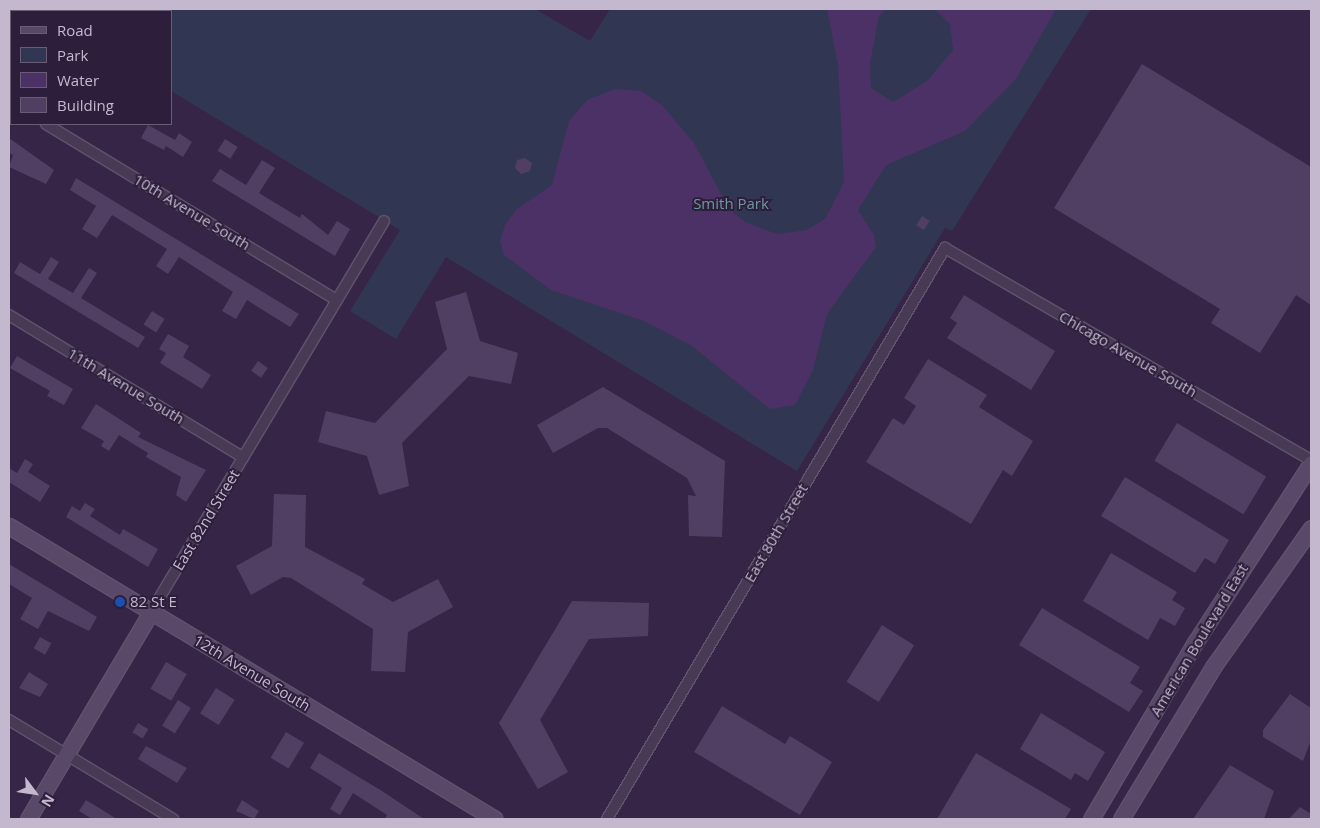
<!DOCTYPE html>
<html>
<head>
<meta charset="utf-8">
<style>
	body { margin:0 }
	#map { position:relative; width:1320px; height:828px; overflow:hidden; background:#362546; font-family:"Open Sans",sans-serif }
	div>[style] { position:absolute }
	.green>* { inset:0; background:#313652 }
	.water>* { inset:0; background:#4c3166 }
	.building>* { inset:0; background:#513f63; transform-origin:0 0 }
	.roads { filter:drop-shadow(1px 0 #60536d) drop-shadow(-1px 0 #60536d) drop-shadow(0 1px #60536d) drop-shadow(0 -1px #60536d) }
	.street>* { height:10px; margin:-5px; padding:0 5px; transform-origin:5px; border-radius:5px; background:#483a55 }
	.secondary>* { height:15px; margin:-7.5px; padding:0 7.5px; transform-origin:7.5px; border-radius:7.5px; background:#5a4869 }
	.dots>* { width:14px; height:14px; translate:-50% -50%; box-sizing:border-box; border:2px solid #2d1f3b; border-radius:50% }
	span { translate:-50% -50%; white-space:nowrap; text-align:center; line-height:1.15; -webkit-text-stroke:4px #2d1f3b; paint-order:stroke }
	.park-label { font-size:15px; color:#6d99a1 }
	.street-label { font-size:15px; color:#c4b8ce }
	.poi-label { font-size:15px; color:#c4b8ce }
	.left { translate:0 -50%; text-align:left }
	.frame { position:absolute; inset:0; border:10px solid #c4b8ce; pointer-events:none }
	.legend { position:absolute; left:10px; top:10px; width:162px; height:115px; box-sizing:border-box; background:#2d1f3b; border:1px solid #695c76; margin:0; padding:6px 9px; list-style:none; font-size:15px; color:#c4b8ce }
	.legend li { display:flex; align-items:center; gap:10px; height:25px }
	.legend b { width:25px; border:1px solid #695c76 }
	.north { position:absolute; left:10px; top:768px; width:50px; height:50px; -webkit-text-stroke:4px #2d1f3b; paint-order:stroke; rotate:121deg; font-size:14px; font-weight:700; line-height:20px; text-align:center; color:#c4b8ce }
	.north::after { content:''; display:block; margin:auto; width:18px; height:22px; background:#c4b8ce; clip-path:polygon(50% 0,100% 100%,50% 72%,0 100%) }
</style>
</head>
<body>
<div id="map">
	<div class="green">
		<i style="clip-path:polygon(157px 9px,535px 9px,590px 41px,610px 9px,1091px 9px,952px 231px,945px 228px,797px 471px,446px 257px,396px 339px,350px 311px,400px 230px,171px 91px,171px 11px)"></i>
	</div>
	<div class="water">
		<i style="clip-path:polygon(827px 9px,886px 9px,879px 16px,870px 63px,871px 88px,893px 102px,927px 81px,953px 50px,950px 24px,934px 9px,1056px 9px,1016px 79px,965px 131px,886px 165px,858px 210px,874px 235px,876px 247px,827px 314px,813px 370px,795px 405px,770px 409px,692px 346px,644px 321px,551px 290px,504px 255px,500px 241px,505px 225px,517px 209px,552px 185px,569px 121px,587px 100px,615px 89px,641px 91px,662px 105px,694px 143px,729px 209px,745px 222px,777px 234px,807px 230px,825px 219px,844px 182px,838px 65px)"></i>
	</div>
	<div class="building">
		<i style="clip-path:polygon(1142px 64px,1311px 167px,1311px 305px,1296px 295px,1260px 353px,1211px 323px,1220px 309px,1054px 208px)"></i>
		<i style="clip-path:polygon(148px 125px,175px 140px,179px 133px,192px 142px,183px 157px,166px 146px,164px 150px,141px 138px)"></i>
		<i style="clip-path:polygon(9px 138px,54px 170px,46px 184px,9px 167px,13px 155px,9px 153px)"></i>
		<i style="left:225px;top:139px;width:15px;height:14px;rotate:32deg"></i>
		<i style="clip-path:polygon(525px 158px,532px 163px,530px 171px,521px 174px,515px 168px,517px 160px)"></i>
		<i style="clip-path:polygon(262px 160px,275px 168px,259px 193px,300px 218px,302px 214px,328px 235px,337px 221px,350px 229px,335px 256px,212px 181px,220px 169px,246px 185px)"></i>
		<i style="clip-path:polygon(76px 178px,299px 314px,290px 327px,247px 300px,236px 319px,222px 311px,233px 292px,179px 257px,168px 274px,156px 266px,167px 249px,112px 215px,97px 238px,82px 229px,96px 206px,70px 190px)"></i>
		<i style="left:922px;top:216px;width:9px;height:11px;rotate:32deg"></i>
		<i style="clip-path:polygon(51px 257px,59px 262px,48px 279px,73px 293px,89px 268px,97px 273px,81px 298px,145px 337px,138px 348px,14px 273px,20px 262px,40px 274px)"></i>
		<i style="clip-path:polygon(466px 292px,480px 341px,518px 353px,511px 384px,469px 376px,402px 443px,409px 486px,379px 495px,367px 456px,318px 442px,326px 411px,375px 423px,447px 349px,435px 302px)"></i>
		<i style="clip-path:polygon(964px 295px,1055px 351px,1031px 390px,947px 338px,957px 323px,950px 318px)"></i>
		<i style="left:152px;top:311px;width:15px;height:16px;rotate:32deg"></i>
		<i style="clip-path:polygon(168px 334px,189px 346px,183px 357px,211px 375px,202px 389px,160px 363px,166px 353px,159px 349px)"></i>
		<i style="clip-path:polygon(17px 356px,73px 389px,64px 405px,47px 396px,50px 391px,10px 368px)"></i>
		<i style="clip-path:polygon(928px 359px,987px 395px,979px 407px,1033px 441px,1012px 476px,1003px 470px,971px 524px,866px 462px,893px 418px,904px 425px,916px 406px,904px 398px)"></i>
		<i style="left:258px;top:361px;width:12px;height:12px;rotate:35deg"></i>
		<i style="clip-path:polygon(603px 387px,725px 461px,722px 537px,689px 536px,688px 495px,696px 496px,687px 478px,607px 428px,598px 428px,553px 453px,537px 425px)"></i>
		<i style="clip-path:polygon(96px 404px,141px 433px,138px 437px,206px 470px,186px 502px,176px 495px,181px 477px,146px 457px,148px 453px,119px 435px,109px 451px,101px 446px,104px 441px,81px 428px)"></i>
		<i style="left:1177px;top:423px;width:104px;height:44px;rotate:31deg"></i>
		<i style="clip-path:polygon(25px 459px,33px 464px,28px 472px,50px 486px,40px 502px,9px 482px,9px 468px,17px 473px)"></i>
		<i style="clip-path:polygon(1125px 477px,1229px 540px,1215px 564px,1205px 558px,1195px 573px,1101px 516px)"></i>
		<i style="clip-path:polygon(274px 494px,306px 495px,305px 547px,365px 579px,362px 584px,393px 602px,438px 579px,453px 607px,408px 632px,405px 672px,371px 671px,373px 629px,291px 578px,283px 577px,251px 595px,236px 566px,272px 546px)"></i>
		<i style="clip-path:polygon(85px 503px,95px 509px,90px 516px,120px 535px,123px 529px,158px 549px,148px 567px,66px 517px,72px 506px,80px 511px)"></i>
		<i style="clip-path:polygon(1111px 553px,1177px 592px,1172px 600px,1185px 608px,1175px 626px,1160px 618px,1148px 640px,1083px 601px)"></i>
		<i style="clip-path:polygon(9px 564px,97px 617px,89px 631px,48px 611px,38px 629px,20px 619px,32px 598px,9px 584px)"></i>
		<i style="clip-path:polygon(572px 601px,649px 603px,648px 636px,589px 639px,540px 720px,568px 772px,538px 789px,499px 723px)"></i>
		<i style="clip-path:polygon(1042px 608px,1140px 667px,1130px 683px,1143px 691px,1129px 712px,1019px 645px)"></i>
		<i style="left:882px;top:625px;width:38px;height:67px;rotate:32deg"></i>
		<i style="left:40px;top:637px;width:13px;height:13px;rotate:29deg"></i>
		<i style="left:166px;top:662px;width:24px;height:31px;rotate:30deg"></i>
		<i style="clip-path:polygon(29px 672px,48px 684px,40px 697px,19px 688px)"></i>
		<i style="left:216px;top:688px;width:22px;height:30px;rotate:32deg"></i>
		<i style="clip-path:polygon(1290px 694px,1311px 708px,1311px 740px,1303px 761px,1263px 737px,1263px 730px)"></i>
		<i style="left:178px;top:700px;width:15px;height:30px;rotate:32deg"></i>
		<i style="clip-path:polygon(722px 706px,785px 744px,790px 736px,832px 762px,800px 815px,694px 752px)"></i>
		<i style="clip-path:polygon(1041px 713px,1105px 752px,1088px 781px,1075px 773px,1071px 780px,1020px 749px)"></i>
		<i style="left:138px;top:723px;width:12px;height:11px;rotate:31deg"></i>
		<i style="left:286px;top:732px;width:21px;height:30px;rotate:31deg"></i>
		<i style="clip-path:polygon(146px 746px,187px 768px,177px 783px,138px 759px)"></i>
		<i style="clip-path:polygon(319px 753px,382px 791px,424px 819px,385px 819px,387px 815px,353px 793px,340px 815px,330px 809px,342px 788px,310px 768px)"></i>
		<i style="clip-path:polygon(976px 753px,1071px 809px,1065px 819px,937px 819px)"></i>
		<i style="clip-path:polygon(1230px 765px,1274px 791px,1264px 819px,1193px 819px)"></i>
		<i style="clip-path:polygon(86px 800px,117px 819px,92px 819px,79px 811px)"></i>
		<i style="clip-path:polygon(242px 800px,259px 811px,254px 819px,236px 811px)"></i>
		<i style="clip-path:polygon(1300px 807px,1311px 814px,1311px 819px,1289px 819px)"></i>
	</div>
	<div class="roads">
		<div class="street">
			<i style="left:85px;top:11px;width:3px;rotate:-45deg"></i>
			<i style="left:9px;top:101px;width:3px;rotate:45deg"></i>
			<i style="left:46px;top:124px;width:340px;rotate:31.2deg"></i>
			<i style="left:9px;top:315px;width:274px;rotate:31.3deg"></i>
			<i style="left:151px;top:612px;width:455px;rotate:-59.2deg"></i>
			<i style="left:9px;top:720px;width:192px;rotate:31.1deg"></i>
			<i style="left:607px;top:819px;width:664px;rotate:-59.38deg"></i>
			<i style="left:945px;top:248px;width:423px;rotate:30.1deg"></i>
		</div>
		<div class="secondary">
			<i style="left:9px;top:526px;width:567px;rotate:31.08deg"></i>
			<i style="left:28px;top:819px;width:241px;rotate:-59.3deg"></i>
			<i style="left:1091px;top:819px;width:207px;rotate:-59.5deg"></i>
			<i style="left:1196px;top:641px;width:212px;rotate:-57.1deg"></i>
			<i style="left:1121px;top:819px;width:178px;rotate:-58.8deg"></i>
			<i style="left:1213px;top:667px;width:170px;rotate:-54.8deg"></i>
		</div>
	</div>
	<div class="dots">
		<i style="left:120px;top:602px;background:#1a4fb4"></i>
	</div>
	<div class="park-label">
		<span style="left:731px;top:204px">Smith Park</span>
	</div>
	<div class="street-label">
		<span style="left:192px;top:212px;rotate:31deg">10th Avenue South</span>
		<span style="left:1128px;top:354px;rotate:30deg">Chicago Avenue South</span>
		<span style="left:126px;top:386px;rotate:31deg">11th Avenue South</span>
		<span style="left:206px;top:520px;rotate:-59deg">East 82nd Street</span>
		<span style="left:776px;top:533px;rotate:-60deg">East 80th Street</span>
		<span style="left:1199px;top:640px;rotate:-59deg">American Boulevard East</span>
		<span style="left:252px;top:673px;rotate:31deg">12th Avenue South</span>
	</div>
	<div class="poi-label">
		<span class="left" style="left:130px;top:602px">82 St E</span>
	</div>
	<div class="frame"></div>
	<ul class="legend">
	<li><b style="height:6px;background:#5a4869"></b>Road</li>
	<li><b style="height:14px;background:#313652"></b>Park</li>
	<li><b style="height:14px;background:#4c3166"></b>Water</li>
	<li><b style="height:14px;background:#513f63"></b>Building</li>
	</ul>
	<div class="north">N</div>
</div>
</body>
</html>
